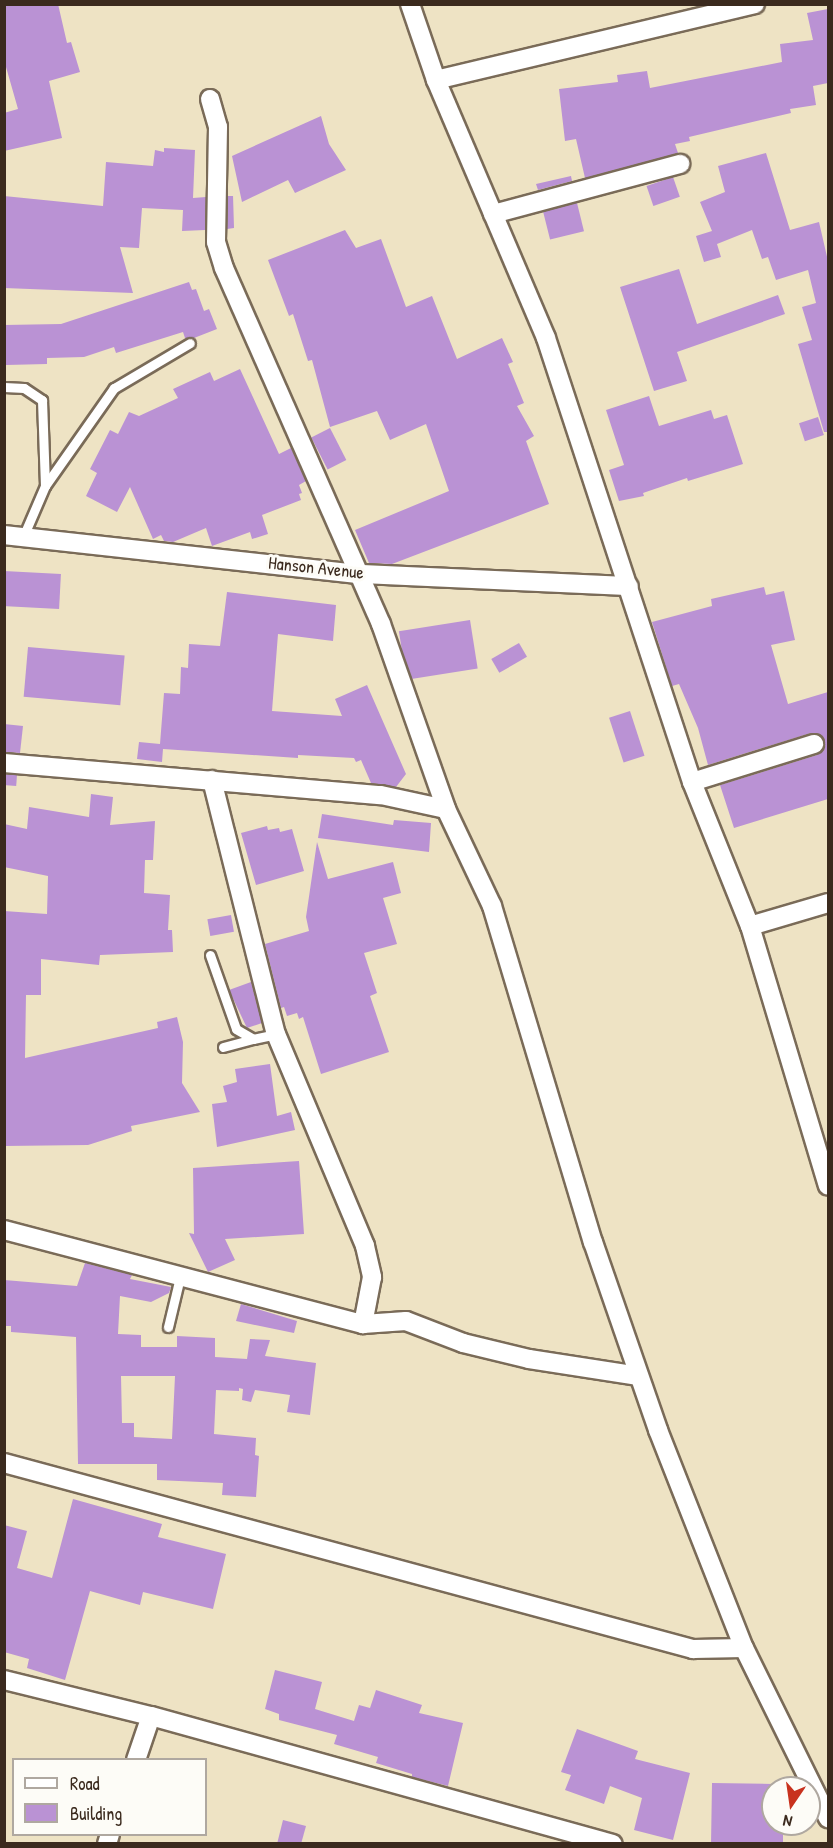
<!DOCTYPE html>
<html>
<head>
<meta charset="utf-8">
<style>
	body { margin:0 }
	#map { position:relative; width:833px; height:1848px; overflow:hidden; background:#eee3c4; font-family:"Patrick Hand",sans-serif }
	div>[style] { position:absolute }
	.building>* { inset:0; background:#ba92d4; transform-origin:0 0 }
	.roads { filter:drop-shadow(2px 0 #7a6b58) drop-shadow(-2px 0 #7a6b58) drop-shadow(0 2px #7a6b58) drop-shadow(0 -2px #7a6b58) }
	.service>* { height:9px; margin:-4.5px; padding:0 4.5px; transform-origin:4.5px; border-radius:4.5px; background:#fff }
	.minor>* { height:18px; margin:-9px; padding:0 9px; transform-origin:9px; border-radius:9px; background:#fff }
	span { translate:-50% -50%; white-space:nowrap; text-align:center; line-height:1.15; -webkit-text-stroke:6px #fdfcf7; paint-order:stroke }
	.street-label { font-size:18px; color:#3b2a1e }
	.frame { position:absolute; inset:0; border:6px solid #3b2a1e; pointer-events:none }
	.legend { position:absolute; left:12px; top:1758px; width:195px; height:78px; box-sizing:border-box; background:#fdfcf7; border:2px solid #afa8a0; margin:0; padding:8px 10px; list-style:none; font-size:18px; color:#3b2a1e }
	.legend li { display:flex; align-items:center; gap:12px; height:30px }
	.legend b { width:30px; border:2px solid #afa8a0 }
	.north { position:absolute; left:761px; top:1776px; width:60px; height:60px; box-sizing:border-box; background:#fdfcf7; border:2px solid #afa8a0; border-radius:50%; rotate:193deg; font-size:16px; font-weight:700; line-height:24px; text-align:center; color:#3b2a1e }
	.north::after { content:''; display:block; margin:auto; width:21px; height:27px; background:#c8321e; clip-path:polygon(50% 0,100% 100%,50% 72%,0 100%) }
</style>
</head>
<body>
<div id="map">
	<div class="building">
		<i style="clip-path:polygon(14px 4px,58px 4px,67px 43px,71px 42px,80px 72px,49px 81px,62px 138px,4px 151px,4px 113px,18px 109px,4px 60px,4px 6px)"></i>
		<i style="clip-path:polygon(828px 9px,828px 83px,813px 86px,816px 105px,790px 109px,791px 113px,689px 137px,690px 141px,675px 144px,678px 153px,585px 178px,576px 139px,565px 141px,559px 89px,618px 82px,617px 75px,647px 71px,650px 88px,782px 62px,780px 44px,813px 40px,807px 13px)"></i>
		<i style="clip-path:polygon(321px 116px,329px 144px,346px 170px,295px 193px,288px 180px,242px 202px,232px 156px)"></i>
		<i style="clip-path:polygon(164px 148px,195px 150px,193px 198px,206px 197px,205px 230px,182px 231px,183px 210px,142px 208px,139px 248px,120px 247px,133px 293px,4px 288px,4px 196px,103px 206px,106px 162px,153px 166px,155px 150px,164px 152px)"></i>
		<i style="clip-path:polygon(766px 153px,790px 230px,819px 222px,828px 261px,828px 432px,824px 432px,798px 344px,812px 340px,802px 307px,816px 303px,808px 270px,776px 280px,768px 257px,762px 259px,752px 230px,717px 244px,721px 257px,704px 262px,696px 236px,712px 231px,700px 202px,725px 192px,718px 166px)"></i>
		<i style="clip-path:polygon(571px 176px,572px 181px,538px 190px,536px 184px)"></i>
		<i style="left:673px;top:177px;width:21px;height:28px;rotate:71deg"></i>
		<i style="clip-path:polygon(228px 196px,233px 196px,234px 228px,227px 229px)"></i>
		<i style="left:577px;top:203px;width:29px;height:35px;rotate:76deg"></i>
		<i style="clip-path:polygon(345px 230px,356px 248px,381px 239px,406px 307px,432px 296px,457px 359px,502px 338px,513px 362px,508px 364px,524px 403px,517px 406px,534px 436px,526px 441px,549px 504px,392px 564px,369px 563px,355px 530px,449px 491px,426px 424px,390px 440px,377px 411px,330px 427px,312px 360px,308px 361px,293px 314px,289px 316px,268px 260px)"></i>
		<i style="clip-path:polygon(679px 269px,697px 324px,778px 295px,785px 314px,677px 352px,687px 381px,654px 391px,620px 287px)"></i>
		<i style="clip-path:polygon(189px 282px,192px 290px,196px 289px,204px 311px,209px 309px,217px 329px,194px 338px,185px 338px,183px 332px,116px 353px,114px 347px,84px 357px,47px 358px,47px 364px,6px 365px,4px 325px,61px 324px)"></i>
		<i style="clip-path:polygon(240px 369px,279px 454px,291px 448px,306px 481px,299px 485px,302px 493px,299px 494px,301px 500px,262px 515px,268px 534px,252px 539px,250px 532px,212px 546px,206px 528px,173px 542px,164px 541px,161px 535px,153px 539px,130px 487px,117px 512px,86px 496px,97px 473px,90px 469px,110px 430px,118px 434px,129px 412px,139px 416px,178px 398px,173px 389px,210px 372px,214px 381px)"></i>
		<i style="clip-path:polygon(649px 396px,659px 426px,711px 410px,714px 419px,727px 415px,743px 464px,688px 481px,687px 478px,643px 493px,644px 496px,619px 501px,609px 470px,624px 465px,606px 410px)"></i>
		<i style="left:818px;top:417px;width:19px;height:20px;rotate:72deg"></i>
		<i style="left:330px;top:428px;width:36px;height:21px;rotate:63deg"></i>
		<i style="left:4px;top:571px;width:57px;height:35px;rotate:3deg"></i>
		<i style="clip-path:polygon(764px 587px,766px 595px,784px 591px,795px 640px,771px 645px,788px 704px,828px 692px,828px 799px,734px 828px,720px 785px,817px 755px,825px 747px,824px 740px,817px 733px,811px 733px,708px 765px,698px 728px,679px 684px,672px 686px,652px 622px,712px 606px,711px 599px)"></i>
		<i style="clip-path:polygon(227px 592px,336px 605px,333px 641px,278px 634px,272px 711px,342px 716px,335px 699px,367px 685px,406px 774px,396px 787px,371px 783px,361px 760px,356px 762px,354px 758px,298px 755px,298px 758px,163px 749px,162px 762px,137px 759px,139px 742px,160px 744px,164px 693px,180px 694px,181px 667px,188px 668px,189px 644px,220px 646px)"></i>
		<i style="left:470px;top:620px;width:49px;height:72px;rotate:81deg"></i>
		<i style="left:519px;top:643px;width:16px;height:32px;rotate:60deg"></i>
		<i style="left:28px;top:647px;width:97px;height:50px;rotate:5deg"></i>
		<i style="left:630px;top:711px;width:47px;height:22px;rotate:72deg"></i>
		<i style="clip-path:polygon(4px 724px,23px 726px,20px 753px,4px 752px)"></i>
		<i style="left:4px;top:774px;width:13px;height:11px;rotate:4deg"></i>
		<i style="clip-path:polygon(91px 794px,113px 797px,110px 825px,155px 821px,153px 860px,145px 860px,144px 893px,170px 895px,168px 930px,172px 930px,173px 952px,100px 955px,99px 965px,41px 959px,41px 995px,26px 995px,25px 1058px,158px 1028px,157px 1022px,177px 1017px,183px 1042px,182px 1083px,200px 1112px,131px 1126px,132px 1131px,88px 1145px,4px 1146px,4px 911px,47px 914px,48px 876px,4px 867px,4px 824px,27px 829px,29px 807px,89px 817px)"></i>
		<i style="clip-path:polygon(322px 814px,393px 825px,394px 820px,431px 823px,429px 852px,318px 838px)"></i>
		<i style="clip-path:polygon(267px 826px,268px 830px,279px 828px,280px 832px,292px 829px,304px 871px,256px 885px,241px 833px)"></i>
		<i style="clip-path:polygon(317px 842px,328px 879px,393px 862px,401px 893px,383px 898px,397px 944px,364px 953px,377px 993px,370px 996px,389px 1052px,321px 1074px,303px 1017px,299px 1019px,297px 1013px,287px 1016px,284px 1007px,281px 1008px,265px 944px,309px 931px,306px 917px)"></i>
		<i style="left:231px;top:915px;width:17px;height:24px;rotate:80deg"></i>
		<i style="clip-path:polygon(251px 982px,262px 1023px,247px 1028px,229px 990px)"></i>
		<i style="clip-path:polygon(270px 1064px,277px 1116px,291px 1112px,295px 1130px,217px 1147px,212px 1104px,227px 1102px,223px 1086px,237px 1082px,235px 1069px)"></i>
		<i style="clip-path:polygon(299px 1161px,304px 1234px,225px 1239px,235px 1260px,208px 1272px,189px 1233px,194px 1234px,193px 1168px)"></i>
		<i style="clip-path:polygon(evenodd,85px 1263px,132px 1275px,130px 1279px,171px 1287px,169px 1293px,151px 1302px,120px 1296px,118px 1334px,141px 1335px,141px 1347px,177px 1347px,177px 1336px,215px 1338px,215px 1357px,247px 1359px,250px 1339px,270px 1340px,265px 1356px,316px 1363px,310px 1415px,287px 1412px,290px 1395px,255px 1390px,251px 1402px,242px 1400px,243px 1389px,239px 1388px,239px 1391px,216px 1390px,214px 1434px,256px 1438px,255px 1455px,259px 1456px,256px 1497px,222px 1495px,223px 1483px,157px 1480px,157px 1464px,78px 1464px,76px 1337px,11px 1332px,11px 1326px,4px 1326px,4px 1280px,77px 1286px,85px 1263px,121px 1376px,175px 1376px,172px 1439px,134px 1437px,134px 1423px,122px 1423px,121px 1376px)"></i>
		<i style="clip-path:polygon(241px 1304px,297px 1321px,294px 1333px,236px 1321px)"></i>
		<i style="clip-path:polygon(73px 1499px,162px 1524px,158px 1537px,226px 1554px,213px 1609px,143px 1592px,140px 1605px,90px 1591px,65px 1680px,27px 1668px,29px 1659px,4px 1652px,4px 1525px,27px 1531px,17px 1568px,52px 1578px)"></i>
		<i style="clip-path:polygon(275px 1670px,322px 1682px,315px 1709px,354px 1721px,359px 1705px,370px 1708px,376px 1690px,422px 1705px,419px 1713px,463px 1723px,448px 1786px,412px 1777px,412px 1774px,376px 1763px,378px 1757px,334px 1744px,337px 1735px,279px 1720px,279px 1714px,265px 1709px)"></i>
		<i style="clip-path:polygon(577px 1729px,638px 1751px,635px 1759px,690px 1773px,673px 1840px,634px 1830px,642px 1798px,610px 1786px,604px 1804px,565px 1790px,571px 1775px,561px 1772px)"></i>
		<i style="clip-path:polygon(712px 1783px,773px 1784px,773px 1824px,783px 1824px,783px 1844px,711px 1844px)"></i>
		<i style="clip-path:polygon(283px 1820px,306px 1826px,301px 1844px,277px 1844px)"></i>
	</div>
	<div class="roads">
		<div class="service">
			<i style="left:4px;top:387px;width:20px;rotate:3deg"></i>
			<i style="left:24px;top:388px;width:22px;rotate:34deg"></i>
			<i style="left:42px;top:400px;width:86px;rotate:88deg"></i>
			<i style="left:23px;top:537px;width:56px;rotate:-66.7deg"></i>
			<i style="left:45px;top:486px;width:120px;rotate:-54.9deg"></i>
			<i style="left:114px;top:388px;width:88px;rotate:-30.6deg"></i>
			<i style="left:210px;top:955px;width:78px;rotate:70.6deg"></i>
			<i style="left:236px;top:1029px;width:20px;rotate:30deg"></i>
			<i style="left:253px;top:1039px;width:24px;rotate:-12deg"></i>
			<i style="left:223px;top:1047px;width:31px;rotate:-15deg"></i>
			<i style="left:168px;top:1327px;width:51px;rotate:-76.5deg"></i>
		</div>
		<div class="minor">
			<i style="left:410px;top:4px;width:80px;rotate:71.1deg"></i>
			<i style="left:436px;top:80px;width:280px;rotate:66.9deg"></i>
			<i style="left:546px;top:338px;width:467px;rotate:71.8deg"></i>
			<i style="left:692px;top:782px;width:155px;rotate:68.1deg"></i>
			<i style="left:750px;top:926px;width:271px;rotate:73.3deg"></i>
			<i style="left:436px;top:80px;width:328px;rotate:-13.4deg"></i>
			<i style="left:210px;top:99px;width:29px;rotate:74deg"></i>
			<i style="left:218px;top:127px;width:115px;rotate:91deg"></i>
			<i style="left:216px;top:242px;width:27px;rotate:73deg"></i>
			<i style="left:224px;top:268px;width:389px;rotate:66.2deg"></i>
			<i style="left:381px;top:624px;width:196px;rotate:70.6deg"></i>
			<i style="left:446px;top:809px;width:107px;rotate:64.6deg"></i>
			<i style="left:492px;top:906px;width:351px;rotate:73.3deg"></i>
			<i style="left:593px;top:1242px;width:199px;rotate:70.9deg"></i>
			<i style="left:658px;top:1430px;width:234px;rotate:68.5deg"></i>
			<i style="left:744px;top:1648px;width:190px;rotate:63.7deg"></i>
			<i style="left:493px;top:214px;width:194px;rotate:-15deg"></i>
			<i style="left:4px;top:535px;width:358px;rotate:6.3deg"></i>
			<i style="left:360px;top:574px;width:269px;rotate:2.6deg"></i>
			<i style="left:4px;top:763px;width:378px;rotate:4.9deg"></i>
			<i style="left:381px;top:795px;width:66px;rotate:12.2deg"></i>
			<i style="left:212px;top:780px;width:262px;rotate:75.9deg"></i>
			<i style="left:276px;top:1034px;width:230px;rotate:67.2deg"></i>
			<i style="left:365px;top:1246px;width:32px;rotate:77deg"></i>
			<i style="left:372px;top:1277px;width:48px;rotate:100.8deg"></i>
			<i style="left:692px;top:782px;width:128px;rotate:-17.3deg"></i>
			<i style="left:750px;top:926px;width:81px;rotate:-16.4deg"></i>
			<i style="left:4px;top:1230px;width:371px;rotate:14.7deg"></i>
			<i style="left:363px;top:1324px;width:43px;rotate:-4deg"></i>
			<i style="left:406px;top:1321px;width:61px;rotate:21.1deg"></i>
			<i style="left:463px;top:1343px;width:68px;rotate:13.6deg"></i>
			<i style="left:529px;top:1359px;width:111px;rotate:8.8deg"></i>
			<i style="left:4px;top:1463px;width:714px;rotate:15.11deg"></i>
			<i style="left:693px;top:1649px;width:51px;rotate:-1.1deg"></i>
			<i style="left:4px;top:1680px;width:151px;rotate:13.8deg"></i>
			<i style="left:151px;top:1716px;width:479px;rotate:15.5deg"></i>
			<i style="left:136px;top:1760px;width:46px;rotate:-71.2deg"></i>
			<i style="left:107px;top:1844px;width:10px;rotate:-73deg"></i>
		</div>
	</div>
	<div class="street-label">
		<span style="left:316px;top:568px;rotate:6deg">Hanson Avenue</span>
	</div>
	<div class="frame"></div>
	<ul class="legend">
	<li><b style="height:8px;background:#fff"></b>Road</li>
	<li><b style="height:16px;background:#ba92d4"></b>Building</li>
	</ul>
	<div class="north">N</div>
</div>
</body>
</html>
